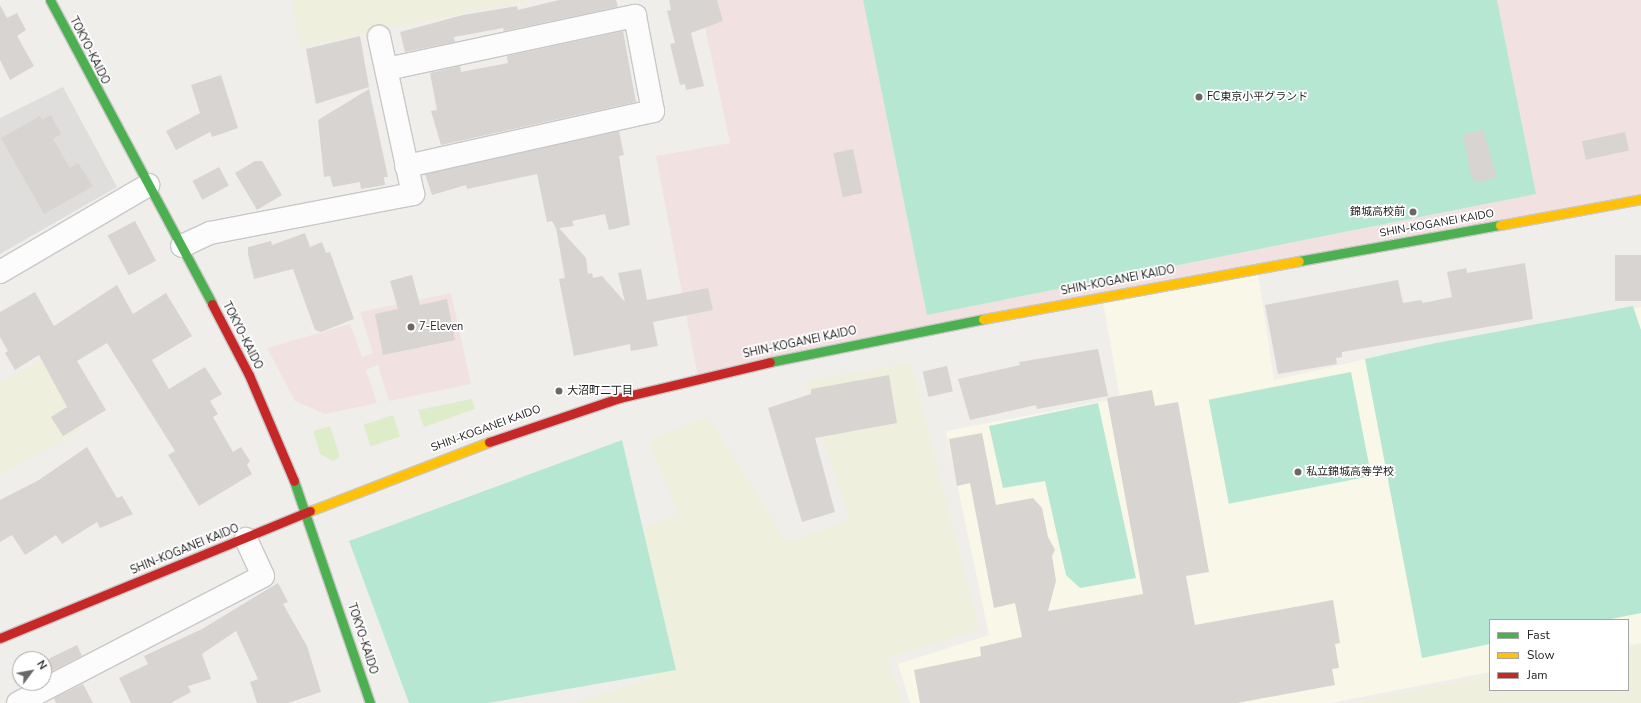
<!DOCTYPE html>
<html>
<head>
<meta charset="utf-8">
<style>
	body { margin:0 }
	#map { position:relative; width:1641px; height:703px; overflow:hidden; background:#f0eeeb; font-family:"Nunito Sans","Noto Sans JP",sans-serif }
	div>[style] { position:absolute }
	.residential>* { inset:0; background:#dfdedc }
	.commercial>* { inset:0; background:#f1e2e1 }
	.education>* { inset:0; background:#f8f7e8 }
	.farmland>* { inset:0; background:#efefde }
	.grass>* { inset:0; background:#ddedca; transform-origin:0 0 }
	.pitch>* { inset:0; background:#b6e7d2; transform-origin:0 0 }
	.building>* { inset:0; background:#d7d4d2; transform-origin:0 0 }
	.roads { filter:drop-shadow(1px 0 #c9c8c7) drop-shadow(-1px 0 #c9c8c7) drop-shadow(0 1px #c9c8c7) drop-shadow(0 -1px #c9c8c7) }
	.street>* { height:22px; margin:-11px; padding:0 11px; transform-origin:11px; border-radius:11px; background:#fdfcfc }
	.fast>* { height:9px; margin:-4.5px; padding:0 4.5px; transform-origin:4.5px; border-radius:4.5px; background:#4caf50 }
	.slow>* { height:9px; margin:-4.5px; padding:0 4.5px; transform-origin:4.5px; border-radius:4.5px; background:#ffc107 }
	.jam>* { height:9px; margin:-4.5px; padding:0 4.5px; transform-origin:4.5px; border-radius:4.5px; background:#c62828 }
	.dots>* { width:11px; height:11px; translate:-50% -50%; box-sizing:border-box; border:2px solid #fff; border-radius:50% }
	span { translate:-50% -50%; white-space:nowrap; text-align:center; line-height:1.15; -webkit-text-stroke:3.5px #fff; paint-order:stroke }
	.street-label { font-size:11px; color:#222 }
	.poi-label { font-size:11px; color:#222 }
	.left { translate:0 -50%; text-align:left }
	.right { translate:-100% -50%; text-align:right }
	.legend { position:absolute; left:1489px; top:619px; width:140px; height:72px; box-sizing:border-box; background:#fff; border:1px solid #a7a7a7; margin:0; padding:5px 7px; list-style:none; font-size:12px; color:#222 }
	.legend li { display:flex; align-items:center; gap:8px; height:20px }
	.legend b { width:20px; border:1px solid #a7a7a7 }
	.north { position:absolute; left:12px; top:651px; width:40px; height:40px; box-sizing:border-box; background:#fff; border:1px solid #a7a7a7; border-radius:50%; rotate:58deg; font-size:11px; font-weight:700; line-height:16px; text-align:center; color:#222 }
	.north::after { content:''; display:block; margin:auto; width:14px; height:18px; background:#6a6968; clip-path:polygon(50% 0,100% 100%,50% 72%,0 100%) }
</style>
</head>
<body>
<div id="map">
	<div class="residential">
		<i style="clip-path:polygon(63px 87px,117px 187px,0 254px,0 118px)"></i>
	</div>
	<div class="commercial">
		<i style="clip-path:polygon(699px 0,863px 0,927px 315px,1536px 194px,1497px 0,1641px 0,1641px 199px,698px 377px,656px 156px,730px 143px)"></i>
		<i style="clip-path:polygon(451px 293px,471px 384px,389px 401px,378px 365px,366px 370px,377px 403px,325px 414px,295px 401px,267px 348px,350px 324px,362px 357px,373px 353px,360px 312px)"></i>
	</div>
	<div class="education">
		<i style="clip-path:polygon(1257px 267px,1274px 380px,1431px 344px,1641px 307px,1641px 643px,1628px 645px,1628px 620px,1490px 620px,1490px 672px,1330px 703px,910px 703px,898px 664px,989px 635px,946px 431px,1120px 398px,1102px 296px)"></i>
	</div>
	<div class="farmland">
		<i style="clip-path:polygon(291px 0,530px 0,300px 47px)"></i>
		<i style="clip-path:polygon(41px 359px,81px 430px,0 475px,0 382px)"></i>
		<i style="clip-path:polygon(911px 363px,979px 630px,887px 658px,903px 703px,572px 703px,654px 677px,612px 536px,678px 516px,649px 440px,708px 416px,786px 542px,849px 520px,805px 381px)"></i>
		<i style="clip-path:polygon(1641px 645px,1641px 703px,1351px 703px,1490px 675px,1490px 690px,1628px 690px,1628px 648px)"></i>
	</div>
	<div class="grass">
		<i style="clip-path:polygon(472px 399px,475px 409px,424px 427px,418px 410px)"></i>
		<i style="left:393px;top:415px;width:23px;height:31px;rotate:72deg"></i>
		<i style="clip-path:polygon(330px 426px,340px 457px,333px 461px,320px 454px,313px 431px)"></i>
	</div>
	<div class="pitch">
		<i style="clip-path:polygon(863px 0,1497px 0,1536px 194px,927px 315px)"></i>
		<i style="clip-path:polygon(1633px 306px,1641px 330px,1641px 613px,1606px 620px,1490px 620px,1490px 644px,1422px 658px,1365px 359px,1431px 344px)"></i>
		<i style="left:1351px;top:372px;width:106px;height:145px;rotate:79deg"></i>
		<i style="clip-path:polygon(1098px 403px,1136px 578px,1080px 588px,1066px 575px,1045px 481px,1003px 488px,989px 426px)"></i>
		<i style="clip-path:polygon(622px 440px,676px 670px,488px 703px,409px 703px,349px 541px)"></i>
	</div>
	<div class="building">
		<i style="clip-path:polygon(559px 0,616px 0,618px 7px,504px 31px,503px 28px,454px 37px,455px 42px,405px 52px,400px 32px,463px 15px,517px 6px,518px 10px)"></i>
		<i style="clip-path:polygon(669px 0,717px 0,723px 21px,691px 33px,704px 86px,686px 90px,685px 84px,680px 85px,670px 44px,675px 43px,667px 11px,671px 10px)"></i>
		<i style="clip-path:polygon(0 5px,7px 18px,17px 13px,26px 30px,17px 36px,34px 66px,10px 80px,0 60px)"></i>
		<i style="clip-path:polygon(623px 31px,636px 102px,441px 145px,431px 111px,437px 110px,430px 73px,460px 66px,461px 72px,508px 63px,507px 56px)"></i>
		<i style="clip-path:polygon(360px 36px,369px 87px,316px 104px,306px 49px)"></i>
		<i style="clip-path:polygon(221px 75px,238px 128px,212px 137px,210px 132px,176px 150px,166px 131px,200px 113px,191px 85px)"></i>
		<i style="clip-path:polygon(369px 89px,388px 177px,384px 177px,385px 185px,361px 189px,360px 182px,333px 187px,330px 176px,324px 177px,318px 120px)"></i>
		<i style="clip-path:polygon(51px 115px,61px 134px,53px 139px,70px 168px,78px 163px,93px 186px,44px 214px,1px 138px,40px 116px,42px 120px)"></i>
		<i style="clip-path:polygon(1483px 130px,1497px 178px,1476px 183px,1471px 175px,1463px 134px)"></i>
		<i style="clip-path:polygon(619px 131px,624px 155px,619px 156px,630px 225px,609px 230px,605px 214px,572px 221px,574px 226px,559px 228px,586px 258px,588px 274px,592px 273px,593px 278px,602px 276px,625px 302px,618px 273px,641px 269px,647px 300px,708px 288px,713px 310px,653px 322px,658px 346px,631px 351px,630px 344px,574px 356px,559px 279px,565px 278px,556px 228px,552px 221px,547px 222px,537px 174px,467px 189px,466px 185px,432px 195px,425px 174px)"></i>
		<i style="left:1625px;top:132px;width:19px;height:44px;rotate:78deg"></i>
		<i style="left:853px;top:149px;width:45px;height:20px;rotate:78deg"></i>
		<i style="clip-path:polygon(255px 161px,262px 161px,282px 195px,257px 210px,235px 173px)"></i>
		<i style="left:219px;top:167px;width:21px;height:30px;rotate:62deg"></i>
		<i style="left:135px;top:221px;width:45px;height:31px;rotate:62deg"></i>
		<i style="clip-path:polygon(305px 233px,310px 247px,322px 242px,326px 253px,330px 252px,354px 319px,321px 332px,315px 330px,293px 269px,254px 279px,248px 254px,248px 247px,271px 241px,272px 245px)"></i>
		<i style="left:1641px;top:255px;width:46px;height:26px;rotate:90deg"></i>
		<i style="clip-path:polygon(1525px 263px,1533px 319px,1342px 352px,1342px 357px,1336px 358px,1337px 364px,1278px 374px,1265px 305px,1398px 280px,1403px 303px,1421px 300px,1423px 303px,1452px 297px,1447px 272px,1466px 268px,1467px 273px)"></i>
		<i style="clip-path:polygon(412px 275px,420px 305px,447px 299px,455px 340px,383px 355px,375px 314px,398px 309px,390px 281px)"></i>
		<i style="clip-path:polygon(117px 285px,133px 314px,166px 293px,192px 336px,152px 360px,169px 389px,205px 367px,222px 394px,210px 401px,218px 414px,213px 417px,233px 452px,241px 447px,250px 461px,247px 465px,252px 474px,199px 506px,168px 455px,175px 451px,107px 343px,77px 361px,106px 410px,63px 436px,51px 417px,67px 407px,39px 355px,15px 370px,5px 353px,8px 351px,0 337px,0 312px,35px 292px,54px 326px)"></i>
		<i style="clip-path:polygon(1098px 349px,1108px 396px,1037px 409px,1036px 405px,970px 420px,958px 379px,1020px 365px,1019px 362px)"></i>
		<i style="left:947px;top:366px;width:26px;height:25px;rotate:77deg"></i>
		<i style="clip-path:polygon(889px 375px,897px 423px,815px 438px,835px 512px,802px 522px,768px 408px,811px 394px,811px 389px)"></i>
		<i style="clip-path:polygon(1152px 390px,1155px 406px,1178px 402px,1209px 572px,1186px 576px,1195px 625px,1333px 600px,1340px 643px,1335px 644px,1339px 668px,1332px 669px,1335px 685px,1237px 703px,920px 703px,914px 670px,981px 656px,980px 647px,1022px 637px,1015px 603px,994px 608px,970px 483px,957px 486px,949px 439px,982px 433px,996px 505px,1033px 498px,1042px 508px,1048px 537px,1055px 550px,1052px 556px,1056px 581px,1048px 611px,1143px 594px,1107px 398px)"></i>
		<i style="clip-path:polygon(87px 447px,117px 498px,122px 496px,133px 514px,100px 528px,97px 522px,62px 544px,56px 535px,25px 555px,12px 535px,0 542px,0 500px,39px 480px)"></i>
		<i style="clip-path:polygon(278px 583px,288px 602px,283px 604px,307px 646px,321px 692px,288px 703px,257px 703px,250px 682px,258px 679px,236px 631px,202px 654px,211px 679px,188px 686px,191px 692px,171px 703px,131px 703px,119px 678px,148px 664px,144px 656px,202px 629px)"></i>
		<i style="clip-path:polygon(77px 645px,82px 656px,44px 675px,44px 661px)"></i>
		<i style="clip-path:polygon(83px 684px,93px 703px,56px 703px,54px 698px)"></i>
	</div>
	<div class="roads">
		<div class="street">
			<i style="left:387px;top:69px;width:254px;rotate:-12.1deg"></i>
			<i style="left:635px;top:16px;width:97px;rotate:79.3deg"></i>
			<i style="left:653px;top:111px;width:253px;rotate:167.4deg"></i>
			<i style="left:182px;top:246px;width:31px;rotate:-25deg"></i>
			<i style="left:210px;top:233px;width:207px;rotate:-10.9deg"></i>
			<i style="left:413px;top:194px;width:161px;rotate:-102.2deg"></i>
			<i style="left:0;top:272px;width:172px;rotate:-30.4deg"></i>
			<i style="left:18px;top:703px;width:276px;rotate:-27.4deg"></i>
			<i style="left:263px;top:576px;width:41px;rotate:-114.7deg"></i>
		</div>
		<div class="fast">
			<i style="left:50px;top:0;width:344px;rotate:61.9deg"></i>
			<i style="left:1299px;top:261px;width:204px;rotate:-10.2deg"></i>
			<i style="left:770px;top:362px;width:217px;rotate:-11.4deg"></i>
			<i style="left:294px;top:481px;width:235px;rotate:71.1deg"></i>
		</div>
		<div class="slow">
			<i style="left:1500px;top:225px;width:143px;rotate:-10.4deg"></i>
			<i style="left:983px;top:319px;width:321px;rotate:-10.4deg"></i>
			<i style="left:310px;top:511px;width:192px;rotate:-21.1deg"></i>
		</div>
		<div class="jam">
			<i style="left:212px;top:304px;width:80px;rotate:62.5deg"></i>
			<i style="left:249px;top:375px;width:115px;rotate:67deg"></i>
			<i style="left:489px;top:442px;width:137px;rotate:-18.7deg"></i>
			<i style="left:619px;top:398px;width:155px;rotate:-13.4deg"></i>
			<i style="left:0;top:638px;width:335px;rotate:-22.3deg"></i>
		</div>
	</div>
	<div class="dots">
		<i style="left:1199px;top:97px;background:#6a6968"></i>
		<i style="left:1413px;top:212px;background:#6a6968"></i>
		<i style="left:411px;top:327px;background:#6a6968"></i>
		<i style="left:559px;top:391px;background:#6a6968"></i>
		<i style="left:1298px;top:472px;background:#6a6968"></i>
	</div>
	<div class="street-label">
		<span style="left:89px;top:51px;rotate:63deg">TOKYO-KAIDO</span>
		<span style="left:1437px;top:224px;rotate:-10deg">SHIN-KOGANEI KAIDO</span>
		<span style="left:1118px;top:281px;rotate:-11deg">SHIN-KOGANEI KAIDO</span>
		<span style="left:242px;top:336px;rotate:63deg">TOKYO-KAIDO</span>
		<span style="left:800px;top:343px;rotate:-12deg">SHIN-KOGANEI KAIDO</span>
		<span style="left:486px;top:429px;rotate:-20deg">SHIN-KOGANEI KAIDO</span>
		<span style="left:185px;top:550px;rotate:-22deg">SHIN-KOGANEI KAIDO</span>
		<span style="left:362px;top:639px;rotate:72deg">TOKYO-KAIDO</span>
	</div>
	<div class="poi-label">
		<span class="left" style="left:1207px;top:97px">FC東京小平グランド</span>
		<span class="right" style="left:1405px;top:212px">錦城高校前</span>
		<span class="left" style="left:419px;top:327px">7-Eleven</span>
		<span class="left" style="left:567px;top:391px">大沼町二丁目</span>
		<span class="left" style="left:1306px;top:472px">私立錦城高等学校</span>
	</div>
	<ul class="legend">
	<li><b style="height:5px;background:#4caf50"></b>Fast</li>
	<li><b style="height:5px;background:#ffc107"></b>Slow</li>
	<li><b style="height:5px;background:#c62828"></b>Jam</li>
	</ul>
	<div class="north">N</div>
</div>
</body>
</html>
